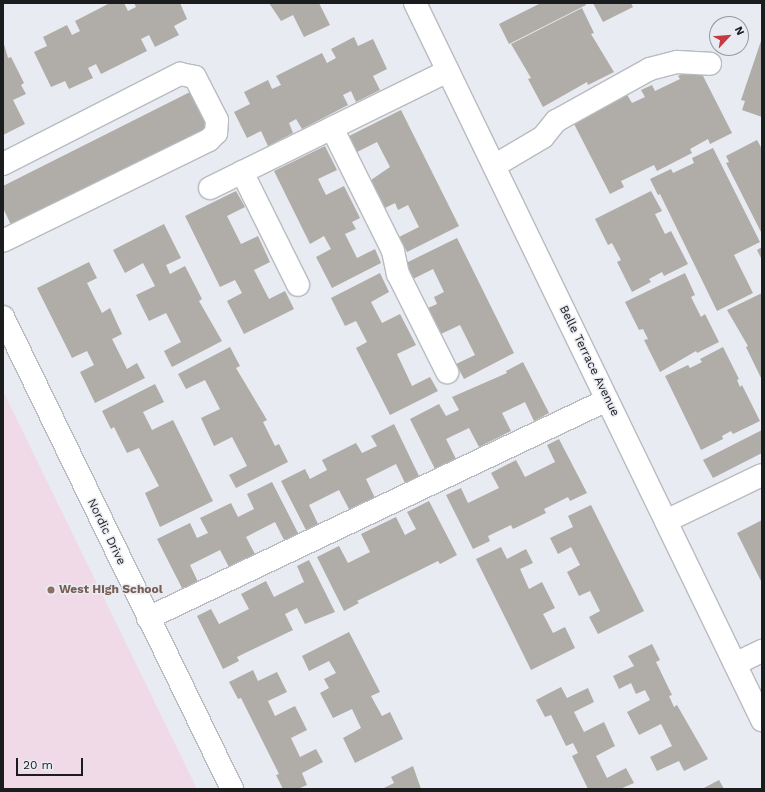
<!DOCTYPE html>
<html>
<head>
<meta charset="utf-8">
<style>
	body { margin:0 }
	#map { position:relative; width:765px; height:792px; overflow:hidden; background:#e8ebf1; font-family:"Work Sans",sans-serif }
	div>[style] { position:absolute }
	.education>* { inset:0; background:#f0dae7 }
	.building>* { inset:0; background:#b0aca7 }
	.roads { filter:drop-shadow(1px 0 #b8bbc0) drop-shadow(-1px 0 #b8bbc0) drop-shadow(0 1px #b8bbc0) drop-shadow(0 -1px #b8bbc0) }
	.minor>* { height:22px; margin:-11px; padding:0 11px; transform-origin:11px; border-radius:11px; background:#fff }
	.dots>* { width:11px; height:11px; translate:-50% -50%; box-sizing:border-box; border:2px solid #e8ebf1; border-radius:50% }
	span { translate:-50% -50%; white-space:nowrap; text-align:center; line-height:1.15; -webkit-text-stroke:3px #e8ebf1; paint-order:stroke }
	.street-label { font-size:12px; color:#1b1c1e }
	.education-label { font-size:12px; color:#785e54; font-weight:700 }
	.left { translate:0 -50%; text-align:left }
	.frame { position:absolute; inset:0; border:4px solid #1b1c1e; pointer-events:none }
	.north { position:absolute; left:709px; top:16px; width:40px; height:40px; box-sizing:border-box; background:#e8ebf1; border:1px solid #96989d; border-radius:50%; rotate:64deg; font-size:11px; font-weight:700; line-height:16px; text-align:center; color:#1b1c1e }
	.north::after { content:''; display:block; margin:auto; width:14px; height:18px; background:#c83842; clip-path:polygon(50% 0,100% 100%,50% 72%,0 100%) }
	.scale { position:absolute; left:16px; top:758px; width:67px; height:18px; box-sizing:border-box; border:2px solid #1b1c1e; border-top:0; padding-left:5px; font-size:12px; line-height:14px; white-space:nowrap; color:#1b1c1e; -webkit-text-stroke:3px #e8ebf1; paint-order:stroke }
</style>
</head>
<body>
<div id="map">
	<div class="education">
		<i style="clip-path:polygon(3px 391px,197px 789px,3px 789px)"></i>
	</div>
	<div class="building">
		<i style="clip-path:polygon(110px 3px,124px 3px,128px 11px,136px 7px,134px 3px,180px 3px,187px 19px,174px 26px,179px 35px,155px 47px,149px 35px,141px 39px,147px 51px,101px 74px,96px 64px,88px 68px,93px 78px,69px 89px,65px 81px,51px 87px,34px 52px,47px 46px,43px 37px,67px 25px,72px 35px,80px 31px,75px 21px)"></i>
		<i style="clip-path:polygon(269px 3px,319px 3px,330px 25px,304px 37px,293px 15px,281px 21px)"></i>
		<i style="clip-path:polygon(541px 3px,585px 3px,586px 5px,509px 44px,499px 24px)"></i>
		<i style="clip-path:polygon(593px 3px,631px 3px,633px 7px,603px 22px)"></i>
		<i style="clip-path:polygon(582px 8px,594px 33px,591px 34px,614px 72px,588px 85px,587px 82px,543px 107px,528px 79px,531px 78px,511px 44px)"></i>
		<i style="clip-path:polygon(354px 37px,358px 46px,373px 39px,387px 69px,373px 76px,380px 90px,356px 102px,351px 91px,343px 95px,348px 105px,302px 129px,296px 119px,289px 123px,293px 133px,268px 146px,261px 131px,247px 138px,234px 112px,250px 104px,244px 92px,268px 80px,272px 89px,281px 85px,276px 76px,322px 53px,327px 63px,336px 58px,331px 49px)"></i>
		<i style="clip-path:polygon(762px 38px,762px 117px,742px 110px,745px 101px,741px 100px)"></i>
		<i style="clip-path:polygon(3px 41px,8px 58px,11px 57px,24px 83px,21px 85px,26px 94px,13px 100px,25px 124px,3px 135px)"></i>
		<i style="clip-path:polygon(700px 70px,732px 133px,710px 144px,708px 139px,690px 149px,692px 153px,657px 171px,654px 165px,621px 181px,624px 187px,610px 194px,572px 120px,626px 93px,632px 103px,645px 97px,641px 90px,652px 85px,655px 91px,680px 79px,678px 76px,688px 71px,690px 74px)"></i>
		<i style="clip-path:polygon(194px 90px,213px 126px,12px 227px,3px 208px,3px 186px)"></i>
		<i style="clip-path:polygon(401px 110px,459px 226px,407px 252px,399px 237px,419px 227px,408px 205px,398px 210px,395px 203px,385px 208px,371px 180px,390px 167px,377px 142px,357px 152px,349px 136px)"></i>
		<i style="clip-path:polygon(757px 140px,762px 149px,762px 234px,726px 163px,729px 162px,726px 156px)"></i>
		<i style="clip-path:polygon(325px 146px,337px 170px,318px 179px,326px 195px,344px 186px,360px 218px,352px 222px,356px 229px,345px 234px,357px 258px,375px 249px,381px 263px,332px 288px,316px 257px,331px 249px,324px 236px,310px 244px,274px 171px)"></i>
		<i style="clip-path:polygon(713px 148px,760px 242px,734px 255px,753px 293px,717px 311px,660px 194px,658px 195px,650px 179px,671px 169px,673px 173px,694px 163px,692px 158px)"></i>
		<i style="clip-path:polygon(236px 191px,245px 207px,227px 216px,241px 244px,258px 236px,270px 262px,254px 270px,269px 299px,285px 291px,294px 309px,244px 334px,227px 301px,242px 293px,235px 280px,220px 287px,185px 216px)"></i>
		<i style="clip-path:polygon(651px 191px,662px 211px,655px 214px,665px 234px,671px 231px,688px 264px,664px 276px,662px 272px,649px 279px,651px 282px,632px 292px,617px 262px,621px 260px,612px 243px,608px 245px,595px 219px)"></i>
		<i style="clip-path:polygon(164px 224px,181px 258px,166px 265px,170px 274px,185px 266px,202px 299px,199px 301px,222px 341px,172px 367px,164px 351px,181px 342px,166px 313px,149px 321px,136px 295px,155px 286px,143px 263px,125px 273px,113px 250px)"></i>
		<i style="clip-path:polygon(457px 238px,514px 353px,464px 379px,456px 364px,475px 355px,460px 325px,441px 334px,428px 308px,437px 304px,434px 297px,444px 292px,433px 269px,413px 279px,406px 263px)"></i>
		<i style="clip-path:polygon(762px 247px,762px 260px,757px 250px)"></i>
		<i style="clip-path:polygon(89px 262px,97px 278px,87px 283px,102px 313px,110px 308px,122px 334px,112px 339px,127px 369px,137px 363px,145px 378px,95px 403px,80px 372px,94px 365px,87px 351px,72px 358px,37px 288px)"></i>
		<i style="clip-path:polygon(380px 273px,389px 292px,371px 302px,382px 323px,400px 314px,416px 345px,397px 354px,412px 386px,430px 377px,438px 391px,390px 415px,356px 348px,367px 342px,356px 321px,345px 326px,331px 298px)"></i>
		<i style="clip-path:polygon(685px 273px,695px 295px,691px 297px,701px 317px,705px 314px,719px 342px,697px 353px,696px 351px,660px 372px,644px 340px,648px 339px,643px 329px,639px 330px,625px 302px)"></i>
		<i style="clip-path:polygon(762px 293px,762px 380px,746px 347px,748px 346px,727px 310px)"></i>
		<i style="clip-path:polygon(230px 347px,240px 366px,236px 368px,267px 420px,263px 422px,275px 446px,279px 444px,288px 462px,236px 488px,229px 475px,247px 466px,232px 437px,214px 446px,201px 418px,220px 409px,205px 380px,186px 389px,178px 374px)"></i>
		<i style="clip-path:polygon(723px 347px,739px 379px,737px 380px,740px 387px,742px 385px,760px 421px,733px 434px,731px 431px,722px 436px,723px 439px,701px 450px,665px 376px,688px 365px,690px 368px,702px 362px,700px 359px)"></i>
		<i style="clip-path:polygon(523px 362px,549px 413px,534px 421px,525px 402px,502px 413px,511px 431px,479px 447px,469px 428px,446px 439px,456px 459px,435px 469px,410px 419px,439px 404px,446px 416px,459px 410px,452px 397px,507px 373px,506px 371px)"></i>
		<i style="clip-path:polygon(155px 384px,164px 402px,143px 412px,152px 430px,173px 420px,213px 501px,160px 527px,145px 493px,159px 486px,139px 448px,127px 453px,114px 427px,111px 429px,102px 411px)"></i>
		<i style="clip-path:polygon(394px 424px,419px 476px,405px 483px,396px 464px,366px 479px,375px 498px,350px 511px,339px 490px,309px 505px,319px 526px,307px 532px,281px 481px,305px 469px,310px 479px,327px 470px,322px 460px,356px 443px,362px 453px,377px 446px,371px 436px)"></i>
		<i style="clip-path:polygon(762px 430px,762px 453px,713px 478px,703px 460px)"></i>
		<i style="clip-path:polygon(559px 439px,587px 493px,570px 501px,568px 497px,544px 509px,546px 513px,513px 529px,511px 525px,488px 536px,490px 541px,473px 549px,446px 495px,461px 488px,468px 503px,499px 488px,491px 473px,516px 460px,525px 477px,555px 462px,547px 445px)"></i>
		<i style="clip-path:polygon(272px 482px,299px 535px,285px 542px,275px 522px,246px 537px,256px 556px,230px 569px,220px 550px,190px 565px,199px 584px,184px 592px,157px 539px,190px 523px,197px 538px,208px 533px,200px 518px,231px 503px,238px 517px,254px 509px,247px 494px)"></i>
		<i style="clip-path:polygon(429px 501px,457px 555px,440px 564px,438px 561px,357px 601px,359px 603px,344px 611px,317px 557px,339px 546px,348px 563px,370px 552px,361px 534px,396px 517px,405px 535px,416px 529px,407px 512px)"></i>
		<i style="clip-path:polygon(591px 505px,644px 611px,598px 634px,589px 617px,600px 611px,590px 591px,579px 596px,567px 572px,580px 565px,571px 547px,558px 554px,550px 538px,573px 527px,568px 516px)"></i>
		<i style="clip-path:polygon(762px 520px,762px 583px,737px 533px)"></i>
		<i style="clip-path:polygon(501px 547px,507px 559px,526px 549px,533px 563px,520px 569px,529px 589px,542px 582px,555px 608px,543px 614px,553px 633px,565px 627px,575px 648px,531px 670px,476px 559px)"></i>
		<i style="clip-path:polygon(309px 560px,335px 612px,305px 624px,297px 608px,285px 614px,293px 630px,237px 657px,239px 661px,223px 669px,197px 616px,211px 609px,219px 624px,249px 609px,241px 594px,266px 581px,274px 597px,304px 582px,297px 566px)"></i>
		<i style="clip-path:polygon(349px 632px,380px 692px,371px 696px,382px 716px,390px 712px,403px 739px,355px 763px,343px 738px,361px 728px,352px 709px,333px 718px,320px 693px,329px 688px,324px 679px,336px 673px,329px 661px,309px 671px,302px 656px)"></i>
		<i style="clip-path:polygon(652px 644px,660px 660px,656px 662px,672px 695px,669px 696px,674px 707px,677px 705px,708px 759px,684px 771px,679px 761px,657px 771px,650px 757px,672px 746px,661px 724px,639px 735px,627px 712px,650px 700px,645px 690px,636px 694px,631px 683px,619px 689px,613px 676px,634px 666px,628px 656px)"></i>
		<i style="clip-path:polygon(253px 670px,258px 681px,277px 672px,287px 692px,268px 701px,275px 716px,295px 706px,307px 730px,291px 738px,300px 757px,316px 749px,323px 762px,302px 773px,307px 785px,298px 789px,283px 789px,276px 775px,279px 774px,241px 698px,238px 699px,229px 682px)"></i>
		<i style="clip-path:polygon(561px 687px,567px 698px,588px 688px,594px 702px,574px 712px,584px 732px,604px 722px,615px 746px,596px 756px,607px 778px,626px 768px,634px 783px,620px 789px,588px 789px,572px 756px,578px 753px,573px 743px,566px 746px,551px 715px,545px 717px,536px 700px)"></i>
		<i style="clip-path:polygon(413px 766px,421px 789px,382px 789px,394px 783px,391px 777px)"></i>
		<i style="clip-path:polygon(719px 780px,724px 789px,702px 789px)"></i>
	</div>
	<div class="roads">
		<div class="minor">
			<i style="left:415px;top:3px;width:797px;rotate:64.17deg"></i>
			<i style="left:332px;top:128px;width:137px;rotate:63.6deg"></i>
			<i style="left:393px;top:251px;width:24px;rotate:78deg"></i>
			<i style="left:398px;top:274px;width:110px;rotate:63.4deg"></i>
			<i style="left:3px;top:164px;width:199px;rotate:-27deg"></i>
			<i style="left:180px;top:74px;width:15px;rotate:11deg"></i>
			<i style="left:195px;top:77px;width:48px;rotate:62.9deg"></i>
			<i style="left:217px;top:120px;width:13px;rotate:94deg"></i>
			<i style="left:216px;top:133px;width:10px;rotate:135deg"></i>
			<i style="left:209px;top:140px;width:229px;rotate:153.9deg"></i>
			<i style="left:494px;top:166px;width:57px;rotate:-30.6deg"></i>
			<i style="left:543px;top:137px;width:21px;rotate:-51deg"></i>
			<i style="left:556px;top:121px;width:107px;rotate:-29deg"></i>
			<i style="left:650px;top:69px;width:28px;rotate:-15deg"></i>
			<i style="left:677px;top:62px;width:33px;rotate:3deg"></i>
			<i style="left:242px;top:172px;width:126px;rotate:63.6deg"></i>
			<i style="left:210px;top:188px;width:265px;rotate:-26.2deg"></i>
			<i style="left:3px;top:317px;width:525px;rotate:64.12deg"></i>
			<i style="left:666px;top:521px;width:106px;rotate:-25.6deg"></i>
			<i style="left:148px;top:618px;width:508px;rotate:-25.41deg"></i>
			<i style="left:735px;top:664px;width:30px;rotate:-26deg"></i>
		</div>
	</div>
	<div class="dots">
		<i style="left:51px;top:590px;background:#8d6e63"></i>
	</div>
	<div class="street-label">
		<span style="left:589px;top:361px;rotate:64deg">Belle Terrace Avenue</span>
		<span style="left:106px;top:532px;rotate:64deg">Nordic Drive</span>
	</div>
	<div class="education-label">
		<span class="left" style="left:59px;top:590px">West High School</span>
	</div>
	<div class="frame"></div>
	<div class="north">N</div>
	<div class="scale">20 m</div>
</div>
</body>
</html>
